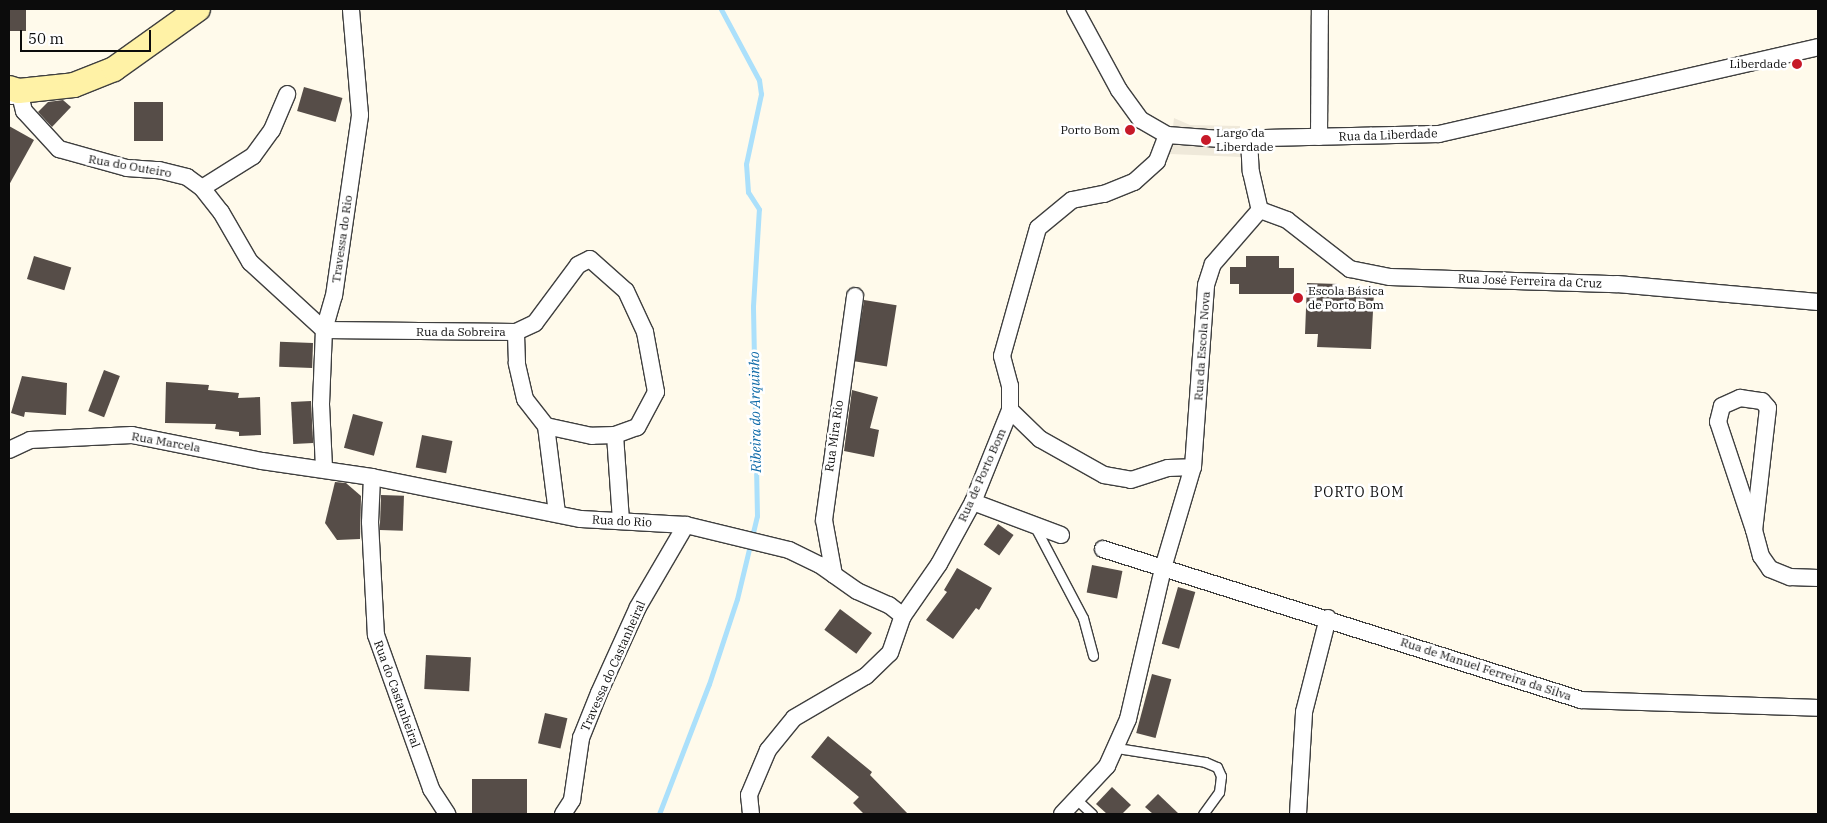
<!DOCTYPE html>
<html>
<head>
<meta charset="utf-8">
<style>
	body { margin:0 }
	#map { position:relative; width:1827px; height:823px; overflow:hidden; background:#fffaeb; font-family:"IBM Plex Serif",serif }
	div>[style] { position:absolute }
	.plaza>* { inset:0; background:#efe9da }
	.stream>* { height:5px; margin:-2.5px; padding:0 2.5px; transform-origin:2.5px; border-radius:2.5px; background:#abe0fb }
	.building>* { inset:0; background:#564d48; transform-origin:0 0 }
	.roads { filter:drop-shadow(1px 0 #3f3f3f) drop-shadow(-1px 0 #3f3f3f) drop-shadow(0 1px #3f3f3f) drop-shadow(0 -1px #3f3f3f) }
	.lane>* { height:9px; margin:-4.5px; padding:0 4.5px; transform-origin:4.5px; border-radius:4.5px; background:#fff }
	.street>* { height:16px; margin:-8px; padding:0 8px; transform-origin:8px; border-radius:8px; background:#fff }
	.secondary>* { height:24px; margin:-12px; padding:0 12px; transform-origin:12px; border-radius:12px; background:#fff2a6 }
	.dots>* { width:14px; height:14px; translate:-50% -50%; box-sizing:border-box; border:2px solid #fff; border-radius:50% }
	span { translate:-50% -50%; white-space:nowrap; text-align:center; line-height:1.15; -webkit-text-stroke:5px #fff; paint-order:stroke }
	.poi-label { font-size:12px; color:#0c0c0c }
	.right { translate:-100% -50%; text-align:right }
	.left { translate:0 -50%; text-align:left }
	.street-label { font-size:12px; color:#0c0c0c }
	.water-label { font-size:14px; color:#0c69a7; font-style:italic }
	.neighbourhood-label { font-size:14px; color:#0c0c0c; letter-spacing:1px }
	.frame { position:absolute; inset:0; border:10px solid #0c0c0c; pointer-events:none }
	.scale { position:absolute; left:20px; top:30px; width:131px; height:22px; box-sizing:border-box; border:2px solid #0c0c0c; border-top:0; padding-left:6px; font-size:15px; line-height:18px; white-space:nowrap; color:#0c0c0c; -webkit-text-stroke:4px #fff; paint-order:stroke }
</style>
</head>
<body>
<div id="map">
	<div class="plaza">
		<i style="clip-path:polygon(1174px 118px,1190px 125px,1240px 126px,1241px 157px,1170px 154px)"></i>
	</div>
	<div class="stream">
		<i style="left:659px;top:814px;width:139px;rotate:-69deg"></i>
		<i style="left:709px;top:684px;width:89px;rotate:-71.8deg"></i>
		<i style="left:737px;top:599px;width:85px;rotate:-76.5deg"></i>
		<i style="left:757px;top:516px;width:210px;rotate:-91.1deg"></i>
		<i style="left:753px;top:306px;width:97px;rotate:-86.5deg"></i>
		<i style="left:759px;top:209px;width:20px;rotate:-123deg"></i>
		<i style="left:748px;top:192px;width:28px;rotate:-94deg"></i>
		<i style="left:746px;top:164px;width:72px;rotate:-77.9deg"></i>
		<i style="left:761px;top:94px;width:14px;rotate:-98deg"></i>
		<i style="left:759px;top:80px;width:81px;rotate:-118.2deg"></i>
	</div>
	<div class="building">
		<i style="left:9px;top:9px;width:17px;height:22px"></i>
		<i style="left:304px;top:87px;width:40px;height:25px;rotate:16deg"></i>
		<i style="clip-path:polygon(63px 100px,71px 107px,52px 127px,38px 112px,48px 102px)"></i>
		<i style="left:134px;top:102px;width:29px;height:39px"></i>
		<i style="clip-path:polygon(9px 126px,34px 140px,9px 185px)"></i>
		<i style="left:34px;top:256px;width:39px;height:24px;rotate:17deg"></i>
		<i style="clip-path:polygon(1246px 256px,1279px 256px,1279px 268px,1294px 268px,1294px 294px,1239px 294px,1239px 284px,1230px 284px,1230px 267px,1246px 267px)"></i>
		<i style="clip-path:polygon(1307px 283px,1338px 284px,1337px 290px,1374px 292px,1371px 349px,1317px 347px,1318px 334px,1305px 334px)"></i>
		<i style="left:864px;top:300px;width:33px;height:62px;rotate:9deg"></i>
		<i style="left:313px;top:343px;width:25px;height:33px;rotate:92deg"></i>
		<i style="left:104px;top:370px;width:17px;height:44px;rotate:21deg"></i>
		<i style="clip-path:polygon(22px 376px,67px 383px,66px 415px,25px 412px,24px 417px,11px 413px)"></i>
		<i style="clip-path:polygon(166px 382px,209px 385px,208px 390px,239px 393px,238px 398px,260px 397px,261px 435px,239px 436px,239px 432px,215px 429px,216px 424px,165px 423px)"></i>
		<i style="clip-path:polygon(852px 390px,878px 397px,870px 428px,879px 430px,874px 457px,844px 451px)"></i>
		<i style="left:311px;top:401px;width:42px;height:20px;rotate:87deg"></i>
		<i style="left:353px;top:414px;width:31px;height:35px;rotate:15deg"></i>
		<i style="left:422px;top:435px;width:31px;height:33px;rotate:11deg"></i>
		<i style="clip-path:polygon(335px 482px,346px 483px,361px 496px,360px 539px,337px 540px,325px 523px)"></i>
		<i style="left:381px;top:495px;width:23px;height:35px;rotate:2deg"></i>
		<i style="left:998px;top:524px;width:19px;height:25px;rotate:35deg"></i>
		<i style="left:1092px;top:565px;width:31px;height:28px;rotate:11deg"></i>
		<i style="clip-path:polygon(957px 568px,992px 588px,979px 610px,976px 608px,953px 639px,926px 620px,947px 592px,944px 590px)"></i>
		<i style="left:1178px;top:587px;width:18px;height:59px;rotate:16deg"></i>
		<i style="left:840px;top:609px;width:40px;height:26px;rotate:37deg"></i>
		<i style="left:426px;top:655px;width:45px;height:34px;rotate:3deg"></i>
		<i style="left:1152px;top:674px;width:20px;height:61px;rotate:15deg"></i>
		<i style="left:545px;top:713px;width:23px;height:31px;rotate:13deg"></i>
		<i style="clip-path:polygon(828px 736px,872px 772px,870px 775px,908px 814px,864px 814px,853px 803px,859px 797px,811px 757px)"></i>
		<i style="left:472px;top:779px;width:55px;height:34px"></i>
		<i style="clip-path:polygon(1112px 787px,1131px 805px,1122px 814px,1107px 814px,1096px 804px)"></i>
		<i style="clip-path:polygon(1158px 794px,1179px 814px,1153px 814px,1145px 807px)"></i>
	</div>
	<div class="roads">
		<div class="lane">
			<i style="left:1034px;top:525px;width:105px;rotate:62.2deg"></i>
			<i style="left:1083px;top:618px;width:39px;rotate:75deg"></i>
			<i style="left:1117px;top:748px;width:89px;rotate:9deg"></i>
			<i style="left:1205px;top:762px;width:13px;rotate:23deg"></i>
			<i style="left:1217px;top:767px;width:10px;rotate:66deg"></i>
			<i style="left:1221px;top:776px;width:16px;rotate:97deg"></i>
			<i style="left:1219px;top:792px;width:27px;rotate:126deg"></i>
			<i style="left:1076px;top:799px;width:22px;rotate:43deg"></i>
		</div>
		<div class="street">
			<i style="left:1075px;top:9px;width:92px;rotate:61.5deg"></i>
			<i style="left:1119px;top:90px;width:37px;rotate:54deg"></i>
			<i style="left:1141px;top:120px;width:30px;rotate:30deg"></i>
			<i style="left:1167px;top:135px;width:54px;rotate:4.2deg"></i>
			<i style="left:1221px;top:139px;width:218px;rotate:-1.3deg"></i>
			<i style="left:1439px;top:134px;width:389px;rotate:-12.9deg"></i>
			<i style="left:12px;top:96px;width:9px;rotate:-36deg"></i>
			<i style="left:19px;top:91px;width:21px;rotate:76deg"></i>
			<i style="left:24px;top:111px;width:52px;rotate:47.4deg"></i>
			<i style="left:59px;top:149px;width:71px;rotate:15.6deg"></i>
			<i style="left:127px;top:168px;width:32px;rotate:4deg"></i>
			<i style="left:159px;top:170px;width:29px;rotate:14deg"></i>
			<i style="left:187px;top:177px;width:19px;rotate:36deg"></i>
			<i style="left:202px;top:188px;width:31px;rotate:52deg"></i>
			<i style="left:221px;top:212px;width:58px;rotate:59.9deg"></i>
			<i style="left:250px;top:262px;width:100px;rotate:42.6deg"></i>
			<i style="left:1319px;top:137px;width:128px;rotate:-89.6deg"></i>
			<i style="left:1249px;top:139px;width:33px;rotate:87deg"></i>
			<i style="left:1251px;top:172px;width:39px;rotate:77deg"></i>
			<i style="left:202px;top:188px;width:60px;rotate:-32.1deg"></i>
			<i style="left:253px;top:156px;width:32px;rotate:-54deg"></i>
			<i style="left:272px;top:130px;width:39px;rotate:-67deg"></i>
			<i style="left:1260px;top:210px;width:29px;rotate:20deg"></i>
			<i style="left:1287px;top:220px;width:80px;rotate:37.9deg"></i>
			<i style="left:1350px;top:269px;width:41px;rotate:11.3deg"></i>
			<i style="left:1390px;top:277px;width:227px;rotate:1.8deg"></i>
			<i style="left:1617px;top:284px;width:202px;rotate:5.1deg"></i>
			<i style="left:324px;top:330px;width:192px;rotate:0.6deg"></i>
			<i style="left:516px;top:332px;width:21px;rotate:-25deg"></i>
			<i style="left:535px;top:323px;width:72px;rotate:-53.4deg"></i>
			<i style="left:578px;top:265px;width:13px;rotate:-27deg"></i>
			<i style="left:590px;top:259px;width:48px;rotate:41.6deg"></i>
			<i style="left:626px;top:291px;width:45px;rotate:65.1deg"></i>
			<i style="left:645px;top:332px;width:61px;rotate:79.6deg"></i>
			<i style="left:656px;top:392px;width:40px;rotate:118deg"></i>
			<i style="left:637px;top:427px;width:23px;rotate:160deg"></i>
			<i style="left:615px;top:435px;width:23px;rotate:178deg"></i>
			<i style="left:592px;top:436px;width:47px;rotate:-167.7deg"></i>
			<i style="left:546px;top:426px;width:34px;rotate:-128deg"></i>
			<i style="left:525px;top:399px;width:37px;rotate:-103deg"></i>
			<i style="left:517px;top:363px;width:31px;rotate:-92deg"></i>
			<i style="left:1010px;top:410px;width:42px;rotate:44deg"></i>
			<i style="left:1040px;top:439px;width:73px;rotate:29.4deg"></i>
			<i style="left:1104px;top:475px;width:27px;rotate:10deg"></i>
			<i style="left:1131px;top:480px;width:39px;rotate:-18deg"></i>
			<i style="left:1168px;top:468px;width:25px;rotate:-2deg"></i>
			<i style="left:546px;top:426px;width:88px;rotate:82.8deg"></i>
			<i style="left:615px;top:435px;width:85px;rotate:86deg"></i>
			<i style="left:9px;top:450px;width:23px;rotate:-25deg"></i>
			<i style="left:30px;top:440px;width:102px;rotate:-2.8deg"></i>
			<i style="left:132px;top:435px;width:133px;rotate:11.3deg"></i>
			<i style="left:262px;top:461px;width:111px;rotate:8.3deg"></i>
			<i style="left:372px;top:477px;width:213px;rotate:11.4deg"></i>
			<i style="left:581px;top:519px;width:105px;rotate:3.3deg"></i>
			<i style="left:686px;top:525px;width:106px;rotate:13.6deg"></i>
			<i style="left:789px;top:550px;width:34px;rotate:26deg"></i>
			<i style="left:820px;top:565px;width:45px;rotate:35.1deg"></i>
			<i style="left:857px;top:591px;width:35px;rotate:24deg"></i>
			<i style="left:889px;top:605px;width:18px;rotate:38deg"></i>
			<i style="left:324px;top:468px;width:64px;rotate:-92.7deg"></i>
			<i style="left:321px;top:404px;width:74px;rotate:-87.7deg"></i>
			<i style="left:324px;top:330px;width:35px;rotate:-74deg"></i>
			<i style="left:334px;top:296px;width:183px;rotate:-81.8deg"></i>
			<i style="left:360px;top:115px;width:106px;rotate:-94.9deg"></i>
			<i style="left:372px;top:477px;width:45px;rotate:92.5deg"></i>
			<i style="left:370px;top:522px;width:113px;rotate:87deg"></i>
			<i style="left:376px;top:635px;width:164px;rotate:70.3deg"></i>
			<i style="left:431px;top:789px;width:30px;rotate:57deg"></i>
			<i style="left:973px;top:502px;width:94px;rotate:20.6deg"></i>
			<i style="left:1754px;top:530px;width:114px;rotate:-108.4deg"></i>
			<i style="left:1718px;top:422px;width:16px;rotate:-76deg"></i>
			<i style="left:1722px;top:406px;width:20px;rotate:-24deg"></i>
			<i style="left:1740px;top:398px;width:22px;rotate:8deg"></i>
			<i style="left:1762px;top:401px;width:9px;rotate:49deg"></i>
			<i style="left:1768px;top:408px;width:123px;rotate:96.5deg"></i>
			<i style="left:1754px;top:530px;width:27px;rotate:75deg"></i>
			<i style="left:1761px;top:556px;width:16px;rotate:55deg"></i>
			<i style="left:1770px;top:569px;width:22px;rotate:22deg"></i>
			<i style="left:1790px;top:577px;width:28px;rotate:2deg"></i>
			<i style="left:1103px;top:549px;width:501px;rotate:17.53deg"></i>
			<i style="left:1581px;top:700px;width:237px;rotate:1.9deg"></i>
			<i style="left:834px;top:575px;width:56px;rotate:-100.3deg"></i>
			<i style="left:824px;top:520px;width:226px;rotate:-82.1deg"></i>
			<i style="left:563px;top:814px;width:17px;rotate:-57deg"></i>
			<i style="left:572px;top:800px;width:63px;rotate:-81.7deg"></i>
			<i style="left:581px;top:738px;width:48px;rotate:-68.2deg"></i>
			<i style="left:599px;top:693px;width:94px;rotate:-65.6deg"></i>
			<i style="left:638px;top:607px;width:95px;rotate:-59.7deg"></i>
			<i style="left:751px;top:814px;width:19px;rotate:-96deg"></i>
			<i style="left:749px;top:795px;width:49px;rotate:-67.1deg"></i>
			<i style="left:768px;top:750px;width:41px;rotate:-50.9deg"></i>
			<i style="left:794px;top:718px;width:83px;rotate:-30.3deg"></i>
			<i style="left:866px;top:676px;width:33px;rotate:-44deg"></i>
			<i style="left:890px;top:653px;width:39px;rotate:-71deg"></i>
			<i style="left:903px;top:616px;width:63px;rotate:-55.3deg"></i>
			<i style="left:939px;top:564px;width:71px;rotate:-61.3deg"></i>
			<i style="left:973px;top:502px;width:99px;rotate:-68.1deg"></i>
			<i style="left:1010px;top:410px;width:24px;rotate:-90deg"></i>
			<i style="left:1010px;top:386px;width:31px;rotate:-105deg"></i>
			<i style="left:1002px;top:356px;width:133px;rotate:-74.3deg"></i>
			<i style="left:1038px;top:228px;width:44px;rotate:-39.5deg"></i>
			<i style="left:1072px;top:200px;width:33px;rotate:-11deg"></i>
			<i style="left:1104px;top:194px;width:32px;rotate:-22deg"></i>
			<i style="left:1134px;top:182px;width:31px;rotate:-42deg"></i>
			<i style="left:1157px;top:161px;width:28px;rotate:-69deg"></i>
			<i style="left:1062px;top:814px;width:66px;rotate:-46.8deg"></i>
			<i style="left:1107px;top:766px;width:51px;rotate:-65.9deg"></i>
			<i style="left:1128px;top:719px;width:155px;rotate:-76.9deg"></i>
			<i style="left:1163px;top:568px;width:105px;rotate:-73.5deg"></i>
			<i style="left:1193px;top:467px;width:182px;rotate:-85.9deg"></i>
			<i style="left:1206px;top:285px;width:22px;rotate:-72deg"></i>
			<i style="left:1213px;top:264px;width:72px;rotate:-49deg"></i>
			<i style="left:1298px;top:814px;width:102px;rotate:-86.6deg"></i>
			<i style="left:1304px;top:712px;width:97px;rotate:-75.7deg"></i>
		</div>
		<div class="secondary">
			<i style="left:9px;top:88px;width:10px;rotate:17deg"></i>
			<i style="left:19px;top:91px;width:55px;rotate:-6.2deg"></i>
			<i style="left:74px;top:85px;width:43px;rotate:-21.8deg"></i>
			<i style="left:114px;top:69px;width:103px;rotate:-35.5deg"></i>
		</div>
	</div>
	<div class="dots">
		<i style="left:1797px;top:64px;background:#c71928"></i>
		<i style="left:1130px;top:130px;background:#c71928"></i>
		<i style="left:1206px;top:140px;background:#c71928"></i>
		<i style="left:1298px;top:298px;background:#c71928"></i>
	</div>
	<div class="poi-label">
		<span class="right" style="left:1787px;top:64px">Liberdade</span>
		<span class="right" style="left:1120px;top:130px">Porto Bom</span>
		<span class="left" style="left:1216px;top:140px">Largo da<br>Liberdade</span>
		<span class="left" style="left:1308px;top:298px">Escola Básica<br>de Porto Bom</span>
	</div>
	<div class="street-label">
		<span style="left:1388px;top:135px;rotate:-2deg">Rua da Liberdade</span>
		<span style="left:130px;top:166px;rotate:10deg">Rua do Outeiro</span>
		<span style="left:342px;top:239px;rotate:-82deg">Travessa do Rio</span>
		<span style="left:1530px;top:281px;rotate:2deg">Rua José Ferreira da Cruz</span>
		<span style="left:461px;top:332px">Rua da Sobreira</span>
		<span style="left:1202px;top:346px;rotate:-86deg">Rua da Escola Nova</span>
		<span style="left:834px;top:436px;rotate:-82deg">Rua Mira Rio</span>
		<span style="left:166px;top:442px;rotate:10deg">Rua Marcela</span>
		<span style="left:982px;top:475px;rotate:-66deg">Rua de Porto Bom</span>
		<span style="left:622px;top:521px;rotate:3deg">Rua do Rio</span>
		<span style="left:613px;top:666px;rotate:-66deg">Travessa do Castanheiral</span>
		<span style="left:1486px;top:669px;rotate:18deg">Rua de Manuel Ferreira da Silva</span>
		<span style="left:397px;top:694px;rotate:70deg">Rua do Castanheiral</span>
	</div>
	<div class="water-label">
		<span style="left:755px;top:412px;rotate:-91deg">Ribeira do Arquinho</span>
	</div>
	<div class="neighbourhood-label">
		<span style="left:1359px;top:492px">PORTO BOM</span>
	</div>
	<div class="frame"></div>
	<div class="scale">50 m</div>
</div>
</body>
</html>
